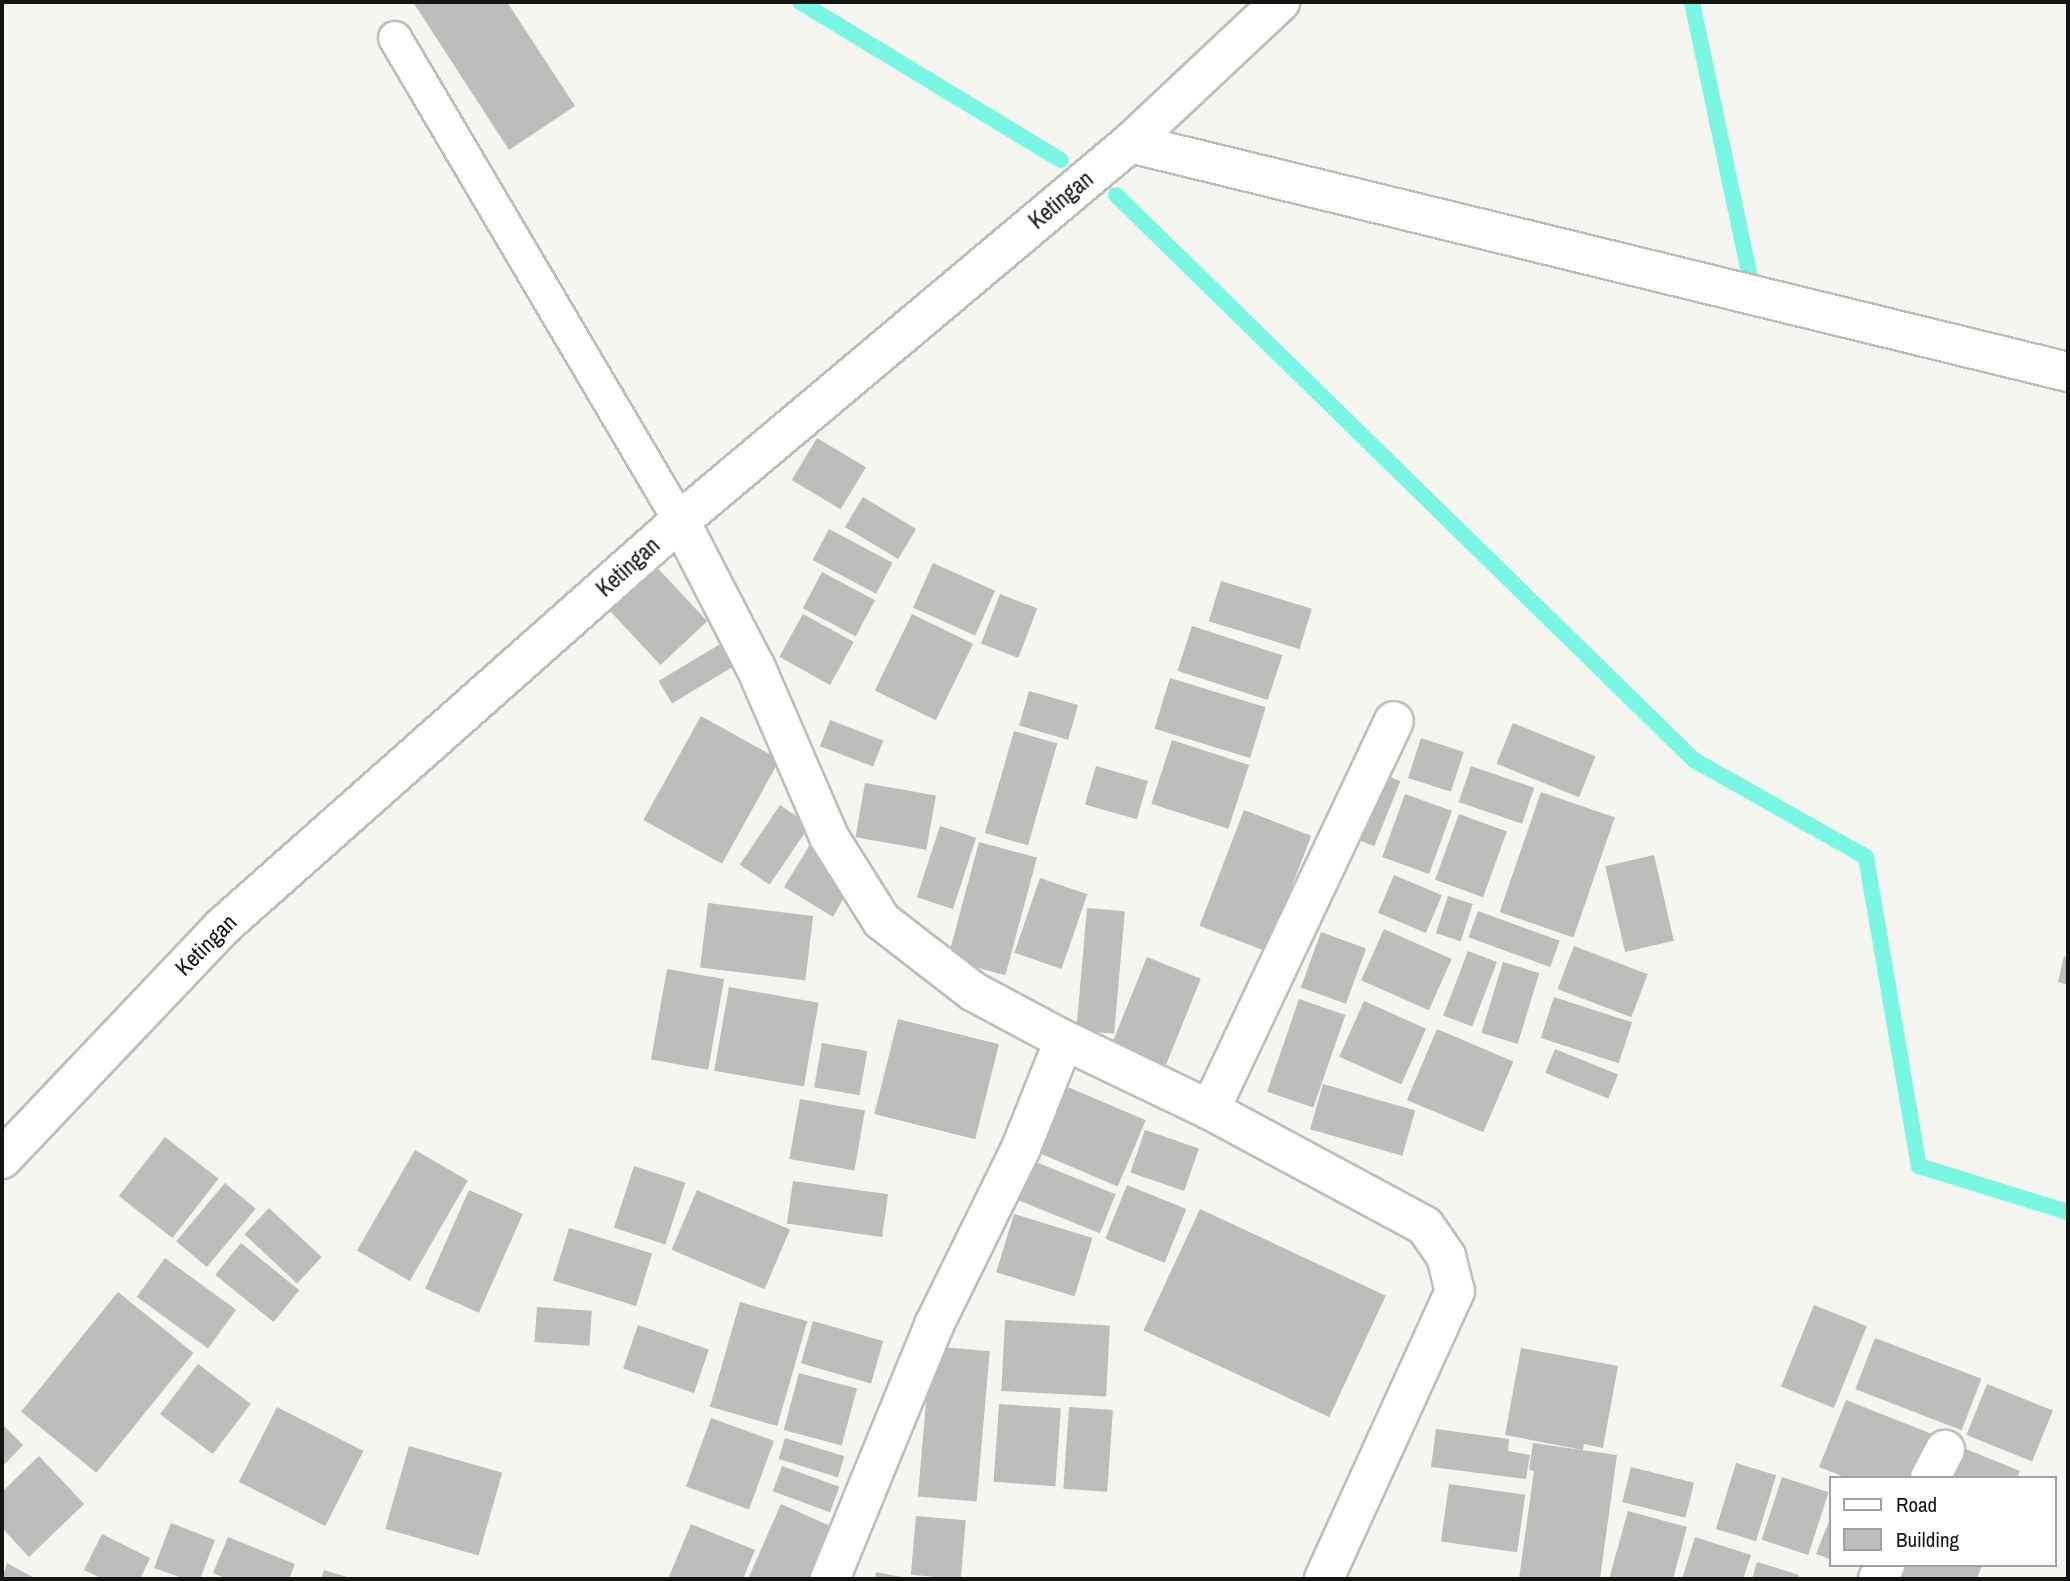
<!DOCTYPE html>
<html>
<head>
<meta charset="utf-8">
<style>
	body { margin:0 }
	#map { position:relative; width:2070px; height:1581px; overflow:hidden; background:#f5f6f2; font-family:"Archivo Narrow",sans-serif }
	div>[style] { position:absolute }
	.stream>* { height:16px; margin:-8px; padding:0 8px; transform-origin:8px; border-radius:8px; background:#7af7e2 }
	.building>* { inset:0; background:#bbbebb; transform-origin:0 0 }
	.roads { filter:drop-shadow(2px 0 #bdbeba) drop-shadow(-2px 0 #bdbeba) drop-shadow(0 2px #bdbeba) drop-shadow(0 -2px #bdbeba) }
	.service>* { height:32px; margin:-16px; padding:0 16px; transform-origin:16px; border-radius:16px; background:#fff }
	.minor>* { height:38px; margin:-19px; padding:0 19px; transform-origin:19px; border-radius:19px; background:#fff }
	.tertiary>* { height:38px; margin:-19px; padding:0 19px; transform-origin:19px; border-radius:19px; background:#fff }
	span { translate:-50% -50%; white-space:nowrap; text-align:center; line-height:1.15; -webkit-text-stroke:5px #fff; paint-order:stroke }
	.street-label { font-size:23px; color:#141413 }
	.frame { position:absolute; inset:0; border:4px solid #141413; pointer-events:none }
	.legend { position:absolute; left:1829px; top:1476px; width:228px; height:91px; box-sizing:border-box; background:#fff; border:2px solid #a1a1a1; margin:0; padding:9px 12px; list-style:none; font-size:21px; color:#141413 }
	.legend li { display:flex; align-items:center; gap:14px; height:35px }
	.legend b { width:35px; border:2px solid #a1a1a1 }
</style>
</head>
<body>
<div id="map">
	<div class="stream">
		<i style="left:800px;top:2px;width:305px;rotate:31.2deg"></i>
		<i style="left:1692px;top:2px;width:282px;rotate:78.1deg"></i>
		<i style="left:1116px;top:195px;width:808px;rotate:44.35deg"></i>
		<i style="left:1694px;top:760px;width:197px;rotate:29.4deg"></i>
		<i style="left:1866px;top:857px;width:314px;rotate:80.3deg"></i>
		<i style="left:1919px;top:1166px;width:156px;rotate:17.2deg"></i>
	</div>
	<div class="building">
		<i style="clip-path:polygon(413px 2px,507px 2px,575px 106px,509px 150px)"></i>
		<i style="left:817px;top:438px;width:57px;height:49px;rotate:31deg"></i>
		<i style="left:863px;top:497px;width:62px;height:35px;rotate:31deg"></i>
		<i style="left:829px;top:529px;width:72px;height:35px;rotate:28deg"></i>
		<i style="left:652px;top:562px;width:81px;height:64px;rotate:47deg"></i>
		<i style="left:933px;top:563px;width:68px;height:49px;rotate:24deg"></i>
		<i style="left:822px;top:572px;width:60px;height:41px;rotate:28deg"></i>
		<i style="left:1221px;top:581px;width:95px;height:42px;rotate:17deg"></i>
		<i style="left:1000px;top:594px;width:40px;height:53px;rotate:21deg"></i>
		<i style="left:803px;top:614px;width:58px;height:49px;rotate:29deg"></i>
		<i style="left:912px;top:614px;width:68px;height:85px;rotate:26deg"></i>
		<i style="left:1192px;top:626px;width:95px;height:47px;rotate:18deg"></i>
		<i style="left:722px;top:643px;width:26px;height:74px;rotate:59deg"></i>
		<i style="left:1170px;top:678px;width:100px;height:53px;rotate:17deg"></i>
		<i style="left:1029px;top:691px;width:51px;height:36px;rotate:16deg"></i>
		<i style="left:701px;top:716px;width:90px;height:119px;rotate:29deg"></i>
		<i style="left:830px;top:720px;width:57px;height:28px;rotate:21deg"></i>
		<i style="left:1513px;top:723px;width:89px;height:44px;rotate:22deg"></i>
		<i style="left:1014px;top:731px;width:45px;height:106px;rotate:16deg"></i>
		<i style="left:1421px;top:738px;width:45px;height:42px;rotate:18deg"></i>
		<i style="left:1172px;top:740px;width:81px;height:67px;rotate:18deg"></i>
		<i style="left:1096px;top:766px;width:54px;height:40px;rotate:16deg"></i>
		<i style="left:1471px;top:766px;width:67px;height:38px;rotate:19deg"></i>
		<i style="left:1380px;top:773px;width:22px;height:70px;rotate:22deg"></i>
		<i style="left:865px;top:783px;width:72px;height:55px;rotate:10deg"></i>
		<i style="left:1541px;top:792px;width:78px;height:127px;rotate:19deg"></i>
		<i style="left:1405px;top:794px;width:50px;height:67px;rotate:20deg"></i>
		<i style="left:780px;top:805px;width:36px;height:72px;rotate:34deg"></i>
		<i style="left:1244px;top:810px;width:72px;height:124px;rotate:21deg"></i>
		<i style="left:1459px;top:814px;width:51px;height:70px;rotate:20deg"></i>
		<i style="left:940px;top:826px;width:38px;height:75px;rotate:18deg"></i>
		<i style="clip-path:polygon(816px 835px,847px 892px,833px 917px,784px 887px)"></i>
		<i style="left:979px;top:842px;width:60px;height:122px;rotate:15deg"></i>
		<i style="left:1654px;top:855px;width:88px;height:50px;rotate:77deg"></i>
		<i style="left:1394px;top:875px;width:52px;height:41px;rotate:23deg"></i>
		<i style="left:1040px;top:878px;width:50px;height:79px;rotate:19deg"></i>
		<i style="left:1448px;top:896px;width:26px;height:39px;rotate:18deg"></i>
		<i style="left:708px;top:903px;width:106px;height:65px;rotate:7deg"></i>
		<i style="left:1087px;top:908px;width:38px;height:123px;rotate:5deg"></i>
		<i style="left:1478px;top:911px;width:87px;height:28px;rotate:20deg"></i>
		<i style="left:1384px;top:929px;width:74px;height:56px;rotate:24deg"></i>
		<i style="left:1321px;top:932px;width:48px;height:59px;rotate:20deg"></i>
		<i style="left:1574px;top:946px;width:79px;height:46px;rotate:21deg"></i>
		<i style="left:1468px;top:951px;width:31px;height:69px;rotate:21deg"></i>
		<i style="clip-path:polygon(2064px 956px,2068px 958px,2068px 985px,2058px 982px)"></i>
		<i style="left:1147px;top:957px;width:58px;height:106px;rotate:22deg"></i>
		<i style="left:1503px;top:962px;width:38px;height:74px;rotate:17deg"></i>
		<i style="left:667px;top:969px;width:58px;height:92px;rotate:10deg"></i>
		<i style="left:729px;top:987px;width:91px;height:85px;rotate:10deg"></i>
		<i style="left:1554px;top:997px;width:82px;height:43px;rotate:18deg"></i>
		<i style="left:1299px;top:999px;width:49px;height:98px;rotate:19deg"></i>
		<i style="left:1364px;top:1001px;width:68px;height:61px;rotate:24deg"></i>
		<i style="left:898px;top:1019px;width:104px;height:98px;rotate:14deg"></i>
		<i style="left:1437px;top:1029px;width:83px;height:77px;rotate:23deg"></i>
		<i style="left:822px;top:1043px;width:46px;height:45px;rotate:10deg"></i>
		<i style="left:1555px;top:1049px;width:68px;height:26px;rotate:22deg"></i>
		<i style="left:1323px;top:1084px;width:96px;height:47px;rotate:16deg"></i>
		<i style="left:1063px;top:1085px;width:90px;height:72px;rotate:23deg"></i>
		<i style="left:800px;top:1099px;width:66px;height:61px;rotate:10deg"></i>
		<i style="left:1145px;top:1130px;width:57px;height:45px;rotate:19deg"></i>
		<i style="left:165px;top:1137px;width:68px;height:75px;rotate:38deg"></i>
		<i style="left:415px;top:1150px;width:61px;height:116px;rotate:30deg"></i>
		<i style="left:1021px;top:1156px;width:102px;height:42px;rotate:22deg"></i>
		<i style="left:634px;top:1166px;width:54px;height:65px;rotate:18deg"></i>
		<i style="left:793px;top:1181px;width:96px;height:43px;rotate:8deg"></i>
		<i style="left:225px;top:1183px;width:40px;height:76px;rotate:40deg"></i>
		<i style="left:1127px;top:1185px;width:64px;height:58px;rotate:22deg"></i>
		<i style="left:469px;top:1190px;width:59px;height:108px;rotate:24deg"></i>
		<i style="left:697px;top:1190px;width:101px;height:65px;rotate:23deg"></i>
		<i style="left:269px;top:1208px;width:72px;height:36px;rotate:43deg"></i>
		<i style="left:1200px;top:1209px;width:205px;height:134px;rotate:25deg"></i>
		<i style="left:1014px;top:1214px;width:82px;height:61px;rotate:17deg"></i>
		<i style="left:569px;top:1228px;width:87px;height:55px;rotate:17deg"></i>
		<i style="left:241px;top:1243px;width:75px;height:41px;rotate:39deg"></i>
		<i style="left:165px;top:1258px;width:88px;height:48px;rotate:36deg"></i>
		<i style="left:118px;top:1292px;width:97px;height:154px;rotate:39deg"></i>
		<i style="left:740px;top:1302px;width:70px;height:109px;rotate:16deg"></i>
		<i style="left:1814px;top:1305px;width:57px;height:88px;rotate:22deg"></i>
		<i style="left:537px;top:1307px;width:55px;height:35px;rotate:4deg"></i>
		<i style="left:1005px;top:1320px;width:105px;height:71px;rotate:3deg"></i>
		<i style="left:813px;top:1321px;width:73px;height:44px;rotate:16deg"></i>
		<i style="left:638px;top:1325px;width:75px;height:46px;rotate:19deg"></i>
		<i style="left:1875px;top:1338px;width:114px;height:55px;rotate:21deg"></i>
		<i style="left:931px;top:1346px;width:59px;height:151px;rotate:5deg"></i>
		<i style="clip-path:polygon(1521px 1348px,1618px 1366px,1603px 1448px,1584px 1444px,1583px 1450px,1505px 1435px)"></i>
		<i style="left:198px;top:1364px;width:66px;height:63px;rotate:37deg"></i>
		<i style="left:799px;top:1373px;width:60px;height:59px;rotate:15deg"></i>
		<i style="left:1987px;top:1384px;width:71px;height:55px;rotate:22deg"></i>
		<i style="clip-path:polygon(1846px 1400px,1937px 1436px,1920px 1478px,1847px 1478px,1819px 1467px)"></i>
		<i style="left:999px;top:1404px;width:62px;height:78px;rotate:4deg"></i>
		<i style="left:277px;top:1407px;width:97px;height:84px;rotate:27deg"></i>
		<i style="left:1069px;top:1407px;width:44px;height:82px;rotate:4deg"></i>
		<i style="left:711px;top:1418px;width:67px;height:73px;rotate:20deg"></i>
		<i style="clip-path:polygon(2px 1424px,23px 1445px,2px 1467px)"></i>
		<i style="clip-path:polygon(1436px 1429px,1509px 1439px,1508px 1451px,1530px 1455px,1526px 1479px,1431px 1467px)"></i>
		<i style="left:785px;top:1438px;width:62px;height:22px;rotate:17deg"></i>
		<i style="clip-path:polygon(1533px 1443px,1617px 1455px,1600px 1579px,1519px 1579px,1534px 1471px,1529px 1470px)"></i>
		<i style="clip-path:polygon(1956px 1445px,2020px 1471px,2017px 1478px,1943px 1478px)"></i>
		<i style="left:409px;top:1446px;width:97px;height:86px;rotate:16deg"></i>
		<i style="clip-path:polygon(39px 1456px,84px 1504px,29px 1557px,2px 1528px,2px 1492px)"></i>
		<i style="left:1736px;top:1463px;width:42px;height:69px;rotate:17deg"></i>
		<i style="left:782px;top:1466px;width:61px;height:27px;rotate:20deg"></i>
		<i style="left:1631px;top:1467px;width:65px;height:36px;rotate:14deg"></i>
		<i style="left:1782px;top:1477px;width:49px;height:66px;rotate:18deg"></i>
		<i style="left:1449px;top:1484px;width:77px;height:58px;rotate:8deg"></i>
		<i style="clip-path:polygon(781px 1504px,839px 1530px,818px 1579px,748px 1579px)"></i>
		<i style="clip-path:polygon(1628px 1511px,1687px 1527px,1673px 1579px,1609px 1579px)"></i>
		<i style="left:916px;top:1516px;width:50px;height:59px;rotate:5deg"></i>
		<i style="clip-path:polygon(1830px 1519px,1830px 1559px,1816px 1554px)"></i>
		<i style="clip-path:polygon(171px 1523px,215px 1540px,200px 1579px,185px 1579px,154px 1568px)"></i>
		<i style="clip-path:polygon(691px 1524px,755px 1550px,743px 1579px,668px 1579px)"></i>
		<i style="clip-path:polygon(102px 1534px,150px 1558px,140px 1579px,103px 1579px,84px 1570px)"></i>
		<i style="clip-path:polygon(228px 1537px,295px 1564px,289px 1579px,227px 1579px,213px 1573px)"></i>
		<i style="clip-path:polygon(1695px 1537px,1751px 1555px,1743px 1579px,1682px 1579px)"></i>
		<i style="clip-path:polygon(1757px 1562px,1799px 1575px,1798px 1579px,1752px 1579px)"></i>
		<i style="clip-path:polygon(7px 1563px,36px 1579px,2px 1579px)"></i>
		<i style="clip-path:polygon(1902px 1565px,1982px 1565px,1977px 1579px,1905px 1579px,1898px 1577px)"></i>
		<i style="clip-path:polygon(324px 1570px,354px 1579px,321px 1579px)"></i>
		<i style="clip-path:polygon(876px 1572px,906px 1578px,906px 1579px,875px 1579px)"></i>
	</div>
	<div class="roads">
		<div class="service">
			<i style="left:395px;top:38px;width:561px;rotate:59.46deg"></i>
		</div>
		<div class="minor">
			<i style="left:1130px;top:143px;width:966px;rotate:13.72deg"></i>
			<i style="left:680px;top:521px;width:165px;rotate:62.7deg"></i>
			<i style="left:756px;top:668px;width:184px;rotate:66.6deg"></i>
			<i style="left:829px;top:837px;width:99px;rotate:57.8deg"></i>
			<i style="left:882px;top:921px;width:116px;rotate:37.7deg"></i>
			<i style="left:974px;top:992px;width:102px;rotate:28.1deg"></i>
			<i style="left:1210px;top:1110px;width:430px;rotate:-64.7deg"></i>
			<i style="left:1930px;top:1478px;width:32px;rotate:-62deg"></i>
			<i style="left:830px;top:1579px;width:274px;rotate:-67.7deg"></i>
			<i style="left:934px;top:1325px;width:197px;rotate:-63.8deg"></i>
			<i style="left:1021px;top:1148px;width:116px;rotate:-68.3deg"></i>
			<i style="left:1064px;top:1040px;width:162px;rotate:25.6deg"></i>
			<i style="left:1210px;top:1110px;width:244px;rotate:28.3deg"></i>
			<i style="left:1425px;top:1226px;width:37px;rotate:55deg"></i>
			<i style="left:1446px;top:1256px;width:36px;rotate:76deg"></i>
			<i style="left:1455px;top:1291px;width:316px;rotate:114.5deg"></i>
			<i style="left:1878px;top:1579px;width:16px;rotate:-63deg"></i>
		</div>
		<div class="tertiary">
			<i style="left:2px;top:1159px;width:320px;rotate:-46.5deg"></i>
			<i style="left:222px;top:927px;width:612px;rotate:-41.56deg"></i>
			<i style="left:680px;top:521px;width:588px;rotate:-40.03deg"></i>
			<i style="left:1130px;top:143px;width:206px;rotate:-43.2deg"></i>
		</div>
	</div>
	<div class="street-label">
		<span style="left:1061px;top:200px;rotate:-40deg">Ketingan</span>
		<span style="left:628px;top:567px;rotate:-42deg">Ketingan</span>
		<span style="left:206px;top:945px;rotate:-45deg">Ketingan</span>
	</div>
	<div class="frame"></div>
	<ul class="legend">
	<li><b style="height:9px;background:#fff"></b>Road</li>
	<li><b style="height:19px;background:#bbbebb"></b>Building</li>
	</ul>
</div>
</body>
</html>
